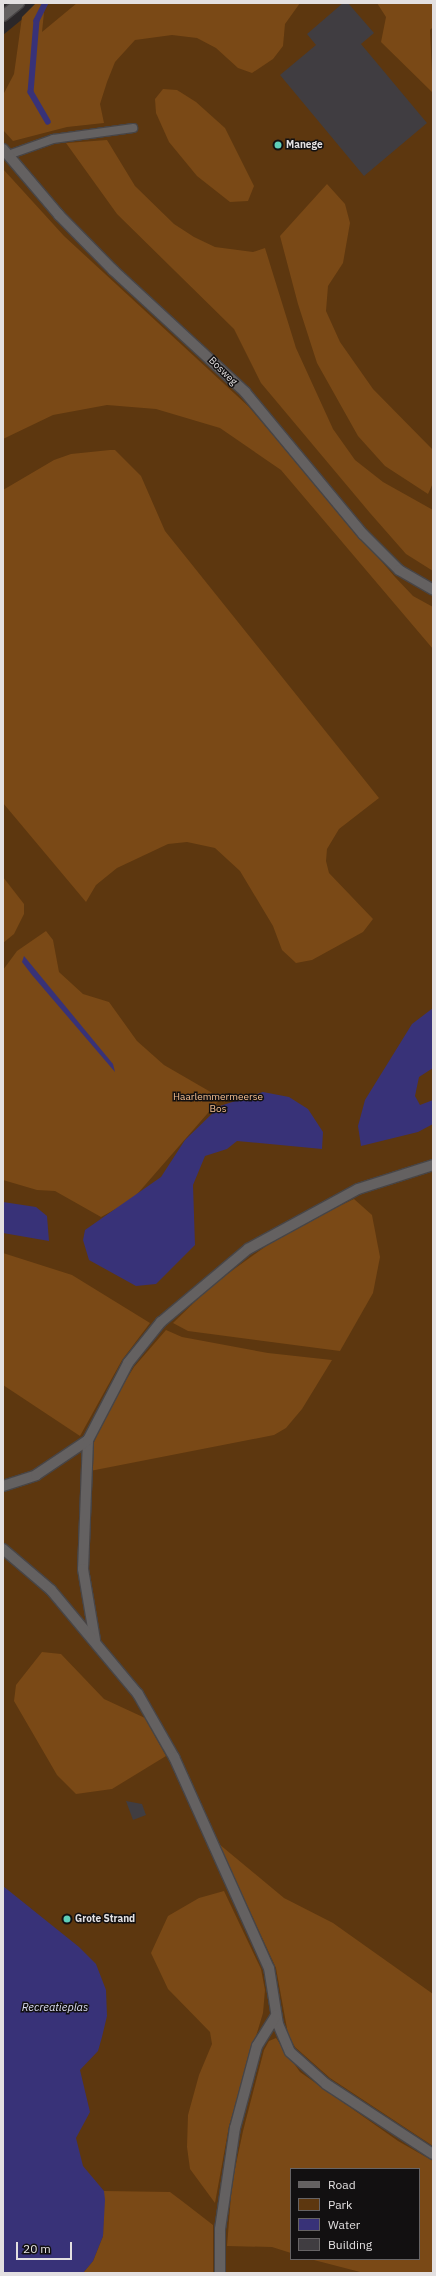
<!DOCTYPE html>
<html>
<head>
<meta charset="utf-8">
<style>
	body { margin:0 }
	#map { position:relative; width:436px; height:2276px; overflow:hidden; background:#2b2729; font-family:"IBM Plex Sans",sans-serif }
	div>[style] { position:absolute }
	.green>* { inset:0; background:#5d370f }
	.forest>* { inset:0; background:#7a4916 }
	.water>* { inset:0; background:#383278 }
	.stream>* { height:5.5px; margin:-2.75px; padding:0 2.75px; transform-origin:2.75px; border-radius:2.75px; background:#383278 }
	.building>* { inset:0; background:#403d41 }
	.roads { filter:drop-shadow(1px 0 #484546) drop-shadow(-1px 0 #484546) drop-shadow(0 1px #484546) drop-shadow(0 -1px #484546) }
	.lane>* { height:8px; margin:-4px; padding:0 4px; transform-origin:4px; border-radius:4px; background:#646161 }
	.street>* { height:10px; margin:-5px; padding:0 5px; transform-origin:5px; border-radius:5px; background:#646161 }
	.dots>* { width:11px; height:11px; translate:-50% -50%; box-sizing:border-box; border:2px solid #121011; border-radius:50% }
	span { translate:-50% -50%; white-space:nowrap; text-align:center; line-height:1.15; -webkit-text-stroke:3px #121011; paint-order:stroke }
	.poi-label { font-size:10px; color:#e3e0e1; font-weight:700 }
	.left { translate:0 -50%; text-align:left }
	.street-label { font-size:10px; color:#e3e0e1 }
	.park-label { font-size:10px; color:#f5bf90 }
	.water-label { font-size:11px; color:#dcdef3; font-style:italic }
	.frame { position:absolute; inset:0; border:4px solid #e3e0e1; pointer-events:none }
	.legend { position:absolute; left:290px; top:2168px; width:130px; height:92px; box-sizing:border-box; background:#121011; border:1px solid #666364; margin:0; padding:5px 7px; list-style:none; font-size:12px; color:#e3e0e1 }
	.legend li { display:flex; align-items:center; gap:8px; height:20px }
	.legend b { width:20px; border:1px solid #666364 }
	.scale { position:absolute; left:16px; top:2242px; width:56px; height:18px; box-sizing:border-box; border:2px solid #e3e0e1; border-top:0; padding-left:5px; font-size:12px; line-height:14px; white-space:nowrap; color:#e3e0e1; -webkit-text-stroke:3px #121011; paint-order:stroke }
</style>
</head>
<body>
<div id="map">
	<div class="green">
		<i style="clip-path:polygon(evenodd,42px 3px,433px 3px,433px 2273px,3px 2273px,3px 35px,42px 3px,291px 2169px,419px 2169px,419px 2259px,291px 2259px,291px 2169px)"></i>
	</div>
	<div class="forest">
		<i style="clip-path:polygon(36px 3px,45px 3px,42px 32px,77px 3px,300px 3px,285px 24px,283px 46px,273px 59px,252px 73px,238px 68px,216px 48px,197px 38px,172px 35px,135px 40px,115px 62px,107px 82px,100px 104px,104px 123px,67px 127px,13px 141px,3px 130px,3px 95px,14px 74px,22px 17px)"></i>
		<i style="clip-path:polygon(377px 3px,433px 3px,433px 27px,430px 30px,433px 93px,381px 42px,386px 17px)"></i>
		<i style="clip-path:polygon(163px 89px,177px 90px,196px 102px,225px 128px,254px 186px,248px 201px,230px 202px,197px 176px,169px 142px,156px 113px,155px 99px)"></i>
		<i style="clip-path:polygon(107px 140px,135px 186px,174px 224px,194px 237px,215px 247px,253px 252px,265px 248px,296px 348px,333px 429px,355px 460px,383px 482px,433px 510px,433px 571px,406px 554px,370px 513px,261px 383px,234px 329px,117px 214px,66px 143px)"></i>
		<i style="clip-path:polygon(3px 169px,64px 236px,248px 406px,395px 577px,413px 596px,433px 607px,433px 649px,281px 470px,220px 428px,156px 409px,107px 405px,53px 415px,3px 439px)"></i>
		<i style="clip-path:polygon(327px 184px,345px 204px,350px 223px,343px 263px,328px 286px,326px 311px,340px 342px,373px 389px,433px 450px,433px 483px,428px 494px,385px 466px,358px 436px,317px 363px,298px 304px,280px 236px)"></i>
		<i style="clip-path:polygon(110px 450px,115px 450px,141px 476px,165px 531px,379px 798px,339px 829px,327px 849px,326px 861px,329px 873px,373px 919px,363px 932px,312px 960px,296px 963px,282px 950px,273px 926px,240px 871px,215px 848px,187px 842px,168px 844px,117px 868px,96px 885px,86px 902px,3px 803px,3px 490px,54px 460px,71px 454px)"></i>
		<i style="clip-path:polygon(3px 877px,24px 904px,24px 914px,14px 934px,3px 943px)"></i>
		<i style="clip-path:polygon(46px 931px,53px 940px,59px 972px,83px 994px,109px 1002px,137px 1041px,164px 1065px,221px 1098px,132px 1200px,101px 1217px,55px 1191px,37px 1190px,3px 1180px,3px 970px,17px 951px)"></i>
		<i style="clip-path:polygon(354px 1199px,372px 1215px,380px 1257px,373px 1293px,340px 1351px,188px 1331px,173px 1323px,212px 1285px,287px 1231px)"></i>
		<i style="clip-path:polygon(3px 1253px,72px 1275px,150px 1323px,122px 1360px,80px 1436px,3px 1385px)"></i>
		<i style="clip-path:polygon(166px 1330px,182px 1337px,268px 1353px,332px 1360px,302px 1409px,286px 1428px,274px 1435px,90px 1471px,94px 1442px,110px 1406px,134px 1367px)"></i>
		<i style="clip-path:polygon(42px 1652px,61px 1654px,104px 1699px,145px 1718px,166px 1756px,112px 1789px,76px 1794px,57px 1775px,14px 1701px,16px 1685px)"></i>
		<i style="clip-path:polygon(219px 1844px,284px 1898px,333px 1923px,433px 1994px,433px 2146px,330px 2078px,295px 2047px,288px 2034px,276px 1968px)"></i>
		<i style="clip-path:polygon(224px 1891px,261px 1969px,265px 1990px,263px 2013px,229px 2126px,215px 2203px,190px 2169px,187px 2147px,188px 2115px,199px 2075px,212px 2044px,210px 2032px,168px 1989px,151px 1953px,168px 1916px,199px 1898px)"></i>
		<i style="clip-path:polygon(276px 2038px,300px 2072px,398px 2141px,433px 2161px,433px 2273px,364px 2273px,310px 2259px,419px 2259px,419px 2169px,291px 2169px,291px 2253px,272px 2247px,227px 2246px,232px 2183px,243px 2131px,264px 2050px,269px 2041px)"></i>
		<i style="clip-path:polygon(104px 2191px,170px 2192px,182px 2201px,213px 2225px,213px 2273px,83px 2273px,93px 2261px,103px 2236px)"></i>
	</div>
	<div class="water">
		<i style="clip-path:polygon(24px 956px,113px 1064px,115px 1072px,32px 975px,22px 962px)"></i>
		<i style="clip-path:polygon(433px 1008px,433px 1068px,419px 1077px,415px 1096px,420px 1105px,433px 1100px,433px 1124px,418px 1132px,361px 1146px,358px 1126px,365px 1100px,412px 1024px)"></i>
		<i style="clip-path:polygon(263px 1092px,289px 1097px,308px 1109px,323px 1132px,322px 1149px,237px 1141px,227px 1149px,205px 1156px,193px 1185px,195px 1245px,156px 1284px,136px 1286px,89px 1260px,83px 1240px,85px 1230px,161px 1177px,185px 1140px,220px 1106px)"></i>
		<i style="clip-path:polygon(3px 1202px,36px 1207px,47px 1216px,49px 1241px,3px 1233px)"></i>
		<i style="clip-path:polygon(3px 1886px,79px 1947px,96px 1964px,106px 1990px,107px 2016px,102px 2037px,98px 2051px,80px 2070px,90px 2112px,76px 2138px,83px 2166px,104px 2191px,105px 2200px,103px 2236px,93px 2261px,83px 2273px,3px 2273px)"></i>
	</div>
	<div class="stream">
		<i style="left:46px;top:3px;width:20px;rotate:117deg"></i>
		<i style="left:37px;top:21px;width:71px;rotate:94.8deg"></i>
		<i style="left:31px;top:92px;width:34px;rotate:60deg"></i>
	</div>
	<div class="building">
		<i style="clip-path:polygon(343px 3px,348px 3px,374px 33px,361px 44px,427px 123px,364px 176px,280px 75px,316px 45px,307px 34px)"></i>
		<i style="clip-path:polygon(126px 1801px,142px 1804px,146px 1815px,133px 1820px)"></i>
	</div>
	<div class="roads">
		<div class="lane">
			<i style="left:8px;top:155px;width:48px;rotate:-19.6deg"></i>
			<i style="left:53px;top:139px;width:81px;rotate:-7.8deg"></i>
		</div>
		<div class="street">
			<i style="left:3px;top:16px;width:21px;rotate:-39deg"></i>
			<i style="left:3px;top:149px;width:87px;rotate:49.7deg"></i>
			<i style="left:59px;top:215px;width:77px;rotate:45.5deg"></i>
			<i style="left:113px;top:270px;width:180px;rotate:42.7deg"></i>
			<i style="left:245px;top:392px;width:185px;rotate:50.3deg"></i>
			<i style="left:363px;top:534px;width:51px;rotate:45deg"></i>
			<i style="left:399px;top:570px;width:39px;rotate:30deg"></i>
			<i style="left:88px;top:1440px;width:129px;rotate:92.2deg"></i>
			<i style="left:83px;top:1569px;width:72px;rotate:80.4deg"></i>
			<i style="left:3px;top:1486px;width:35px;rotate:-18deg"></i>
			<i style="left:36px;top:1475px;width:63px;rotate:-33.9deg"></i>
			<i style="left:88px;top:1440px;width:87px;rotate:-62.5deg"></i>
			<i style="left:128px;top:1363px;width:53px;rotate:-51.2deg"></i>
			<i style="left:161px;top:1322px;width:114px;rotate:-40deg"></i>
			<i style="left:248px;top:1249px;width:125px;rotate:-28.6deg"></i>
			<i style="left:358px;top:1189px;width:79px;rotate:-17.7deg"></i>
			<i style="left:3px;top:1549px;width:63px;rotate:40.5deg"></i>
			<i style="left:51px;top:1590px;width:136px;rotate:50.1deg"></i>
			<i style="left:138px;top:1694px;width:73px;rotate:60.3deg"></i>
			<i style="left:174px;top:1757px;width:231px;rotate:65.8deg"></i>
			<i style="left:269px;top:1968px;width:57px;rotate:80.9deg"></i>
			<i style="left:278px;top:2024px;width:30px;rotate:67deg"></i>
			<i style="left:290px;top:2052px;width:48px;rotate:41.6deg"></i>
			<i style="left:326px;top:2084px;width:128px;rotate:33.2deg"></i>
			<i style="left:220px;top:2273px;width:44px;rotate:-90deg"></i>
			<i style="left:220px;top:2229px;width:102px;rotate:-81.6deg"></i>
			<i style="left:235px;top:2128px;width:85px;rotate:-75deg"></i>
			<i style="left:257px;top:2046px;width:36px;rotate:-58deg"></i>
		</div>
	</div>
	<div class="dots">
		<i style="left:278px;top:145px;background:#5eceb8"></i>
		<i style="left:67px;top:1919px;background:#5eceb8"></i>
	</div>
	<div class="poi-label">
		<span class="left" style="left:286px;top:145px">Manege</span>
		<span class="left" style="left:75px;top:1919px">Grote Strand</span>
	</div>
	<div class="street-label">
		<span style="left:223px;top:371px;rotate:45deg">Bosweg</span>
	</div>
	<div class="park-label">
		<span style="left:218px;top:1102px">Haarlemmermeerse<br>Bos</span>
	</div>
	<div class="water-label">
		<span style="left:55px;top:2007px">Recreatieplas</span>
	</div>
	<div class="frame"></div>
	<ul class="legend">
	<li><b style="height:5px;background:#646161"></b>Road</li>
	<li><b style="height:11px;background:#5d370f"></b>Park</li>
	<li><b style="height:11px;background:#383278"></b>Water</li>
	<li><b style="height:11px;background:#403d41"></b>Building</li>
	</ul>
	<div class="scale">20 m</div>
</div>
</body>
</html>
